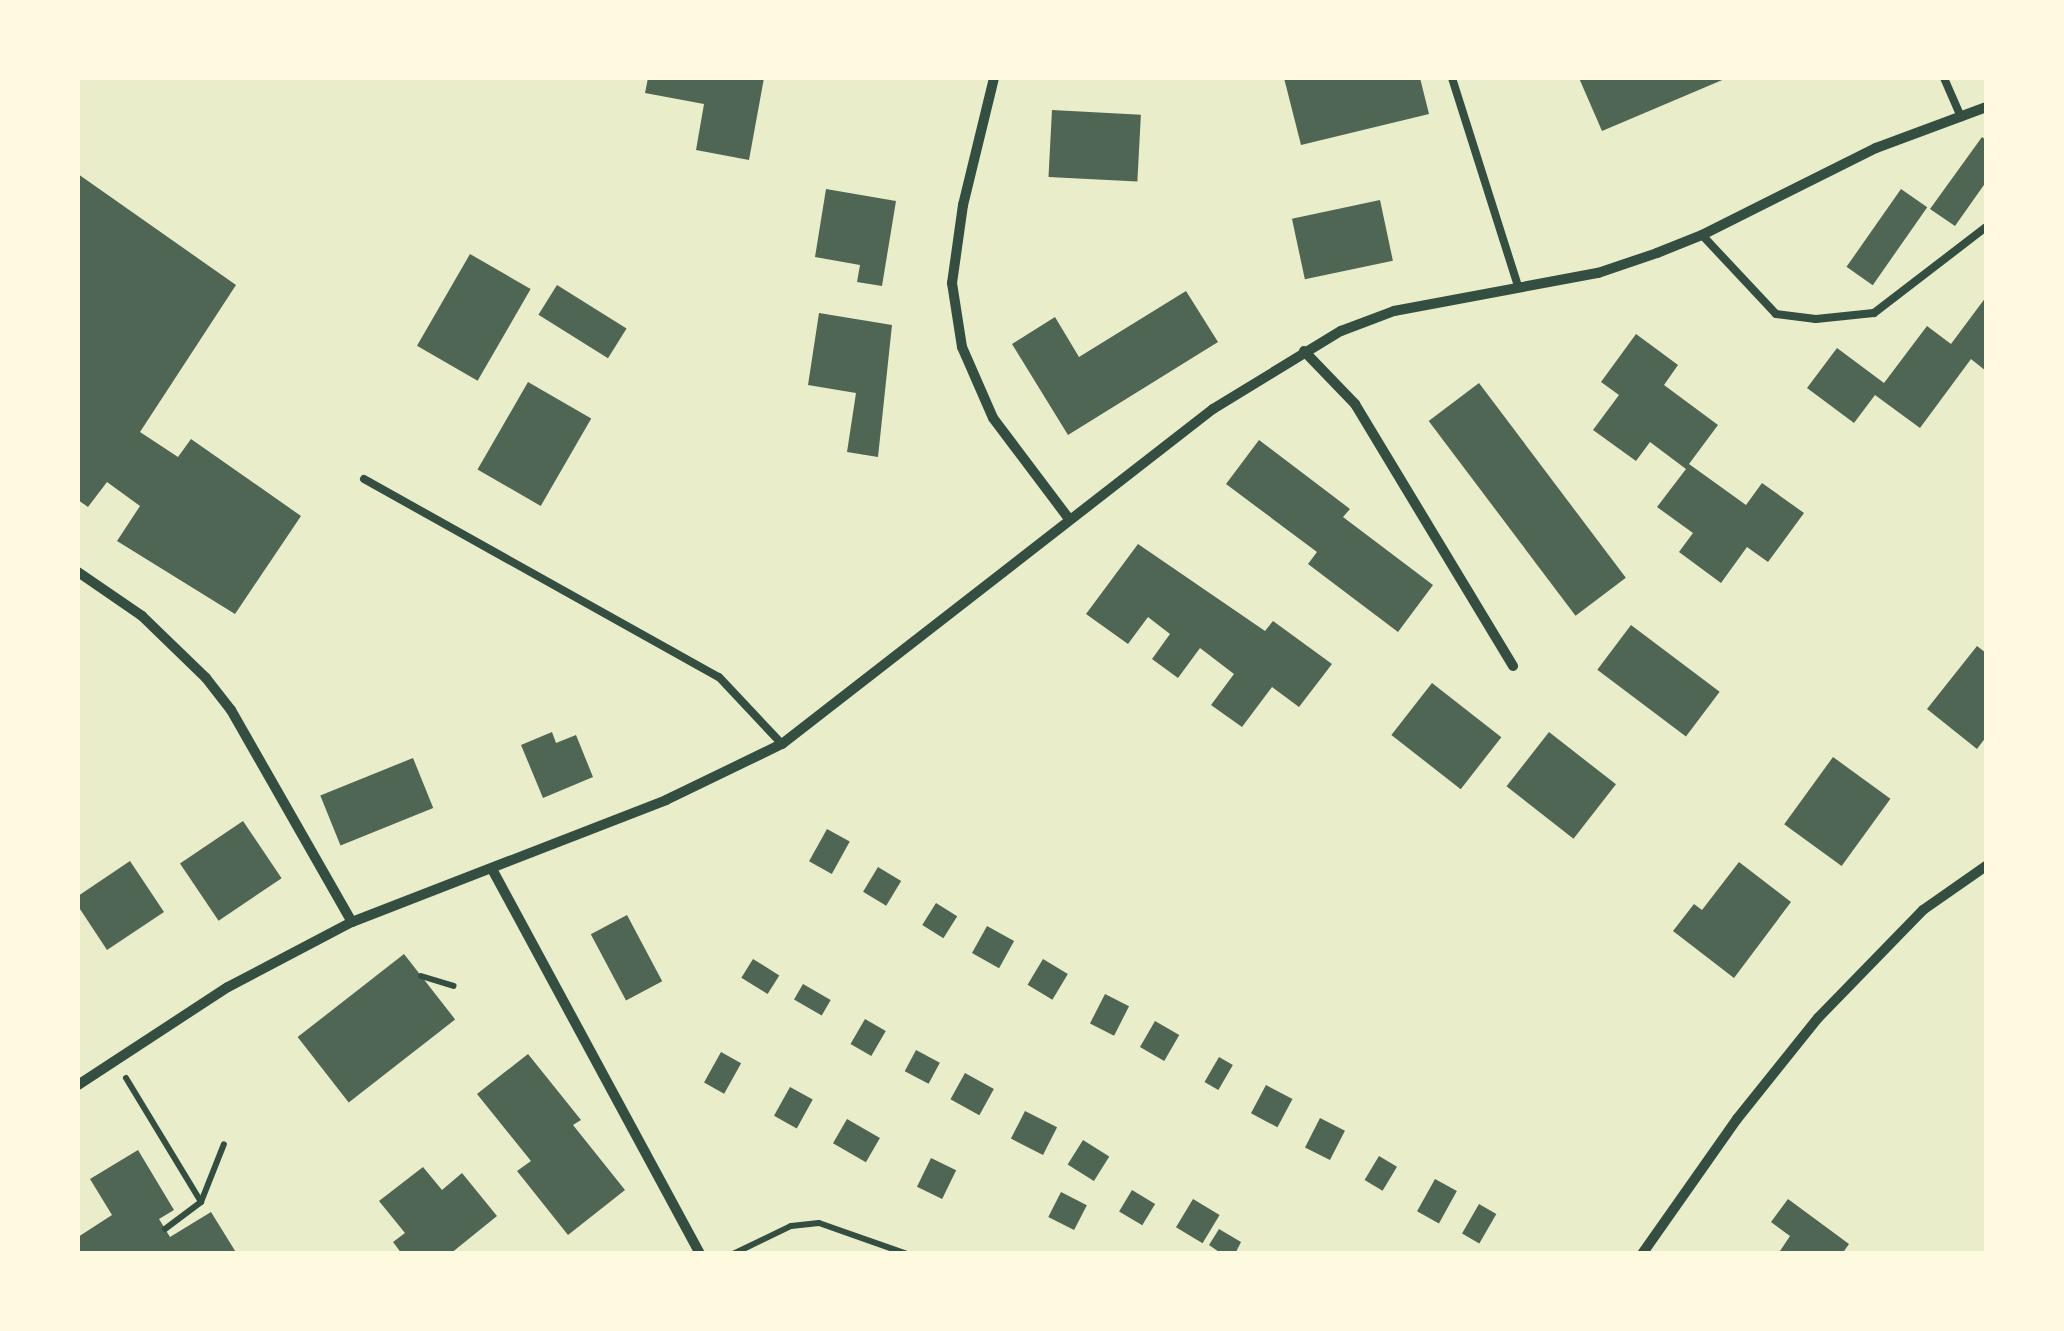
<!DOCTYPE html>
<html>
<head>
<meta charset="utf-8">
<style>
	body { margin:0 }
	#map { position:relative; width:2064px; height:1331px; overflow:hidden; background:#e9edc9; font-family:"Work Sans",sans-serif }
	div>[style] { position:absolute }
	.building>* { inset:0; background:#4f6655; transform-origin:0 0 }
	.path>* { height:6px; margin:-3px; padding:0 3px; transform-origin:3px; border-radius:3px; background:#344e41 }
	.service>* { height:8px; margin:-4px; padding:0 4px; transform-origin:4px; border-radius:4px; background:#344e41 }
	.minor>* { height:10px; margin:-5px; padding:0 5px; transform-origin:5px; border-radius:5px; background:#344e41 }
	span { translate:-50% -50%; white-space:nowrap; text-align:center; line-height:1.15; -webkit-text-stroke:10px #fefae0; paint-order:stroke }
	.frame { position:absolute; inset:0; border:80px solid #fefae0; pointer-events:none }
</style>
</head>
<body>
<div id="map">
	<div class="building">
		<i style="clip-path:polygon(648px 78px,764px 78px,749px 160px,696px 150px,704px 104px,645px 93px)"></i>
		<i style="clip-path:polygon(1284px 78px,1420px 78px,1429px 114px,1301px 145px)"></i>
		<i style="clip-path:polygon(1579px 78px,1727px 78px,1602px 131px)"></i>
		<i style="left:1052px;top:110px;width:89px;height:67px;rotate:3deg"></i>
		<i style="clip-path:polygon(1982px 137px,1986px 140px,1986px 182px,1955px 226px,1930px 209px)"></i>
		<i style="clip-path:polygon(78px 174px,236px 285px,140px 432px,178px 457px,191px 439px,301px 516px,235px 614px,117px 541px,140px 506px,107px 482px,88px 507px,78px 500px)"></i>
		<i style="clip-path:polygon(826px 189px,896px 201px,882px 286px,857px 282px,860px 265px,815px 257px)"></i>
		<i style="left:1901px;top:189px;width:32px;height:95px;rotate:35deg"></i>
		<i style="left:1380px;top:200px;width:62px;height:90px;rotate:78deg"></i>
		<i style="left:470px;top:254px;width:70px;height:106px;rotate:30deg"></i>
		<i style="left:557px;top:285px;width:82px;height:35px;rotate:32deg"></i>
		<i style="clip-path:polygon(1186px 291px,1218px 342px,1068px 435px,1012px 344px,1055px 317px,1079px 357px)"></i>
		<i style="clip-path:polygon(1986px 297px,1986px 371px,1971px 359px,1920px 428px,1875px 395px,1854px 423px,1807px 388px,1837px 348px,1884px 383px,1927px 326px,1951px 344px)"></i>
		<i style="clip-path:polygon(819px 313px,892px 325px,878px 457px,847px 452px,856px 393px,808px 385px)"></i>
		<i style="clip-path:polygon(1636px 334px,1678px 365px,1664px 385px,1718px 425px,1689px 464px,1746px 505px,1762px 483px,1804px 513px,1768px 562px,1747px 547px,1721px 583px,1679px 552px,1693px 533px,1657px 507px,1686px 469px,1650px 442px,1636px 461px,1593px 430px,1619px 395px,1601px 382px)"></i>
		<i style="left:528px;top:382px;width:73px;height:101px;rotate:30deg"></i>
		<i style="left:1479px;top:383px;width:244px;height:63px;rotate:53deg"></i>
		<i style="clip-path:polygon(1259px 440px,1350px 509px,1343px 517px,1433px 585px,1398px 632px,1308px 564px,1317px 552px,1226px 484px)"></i>
		<i style="clip-path:polygon(1138px 544px,1265px 631px,1273px 621px,1332px 664px,1299px 707px,1272px 687px,1242px 727px,1211px 705px,1234px 674px,1200px 648px,1178px 678px,1152px 659px,1170px 634px,1148px 617px,1128px 644px,1086px 614px)"></i>
		<i style="left:1631px;top:625px;width:111px;height:56px;rotate:37deg"></i>
		<i style="clip-path:polygon(1977px 646px,1986px 653px,1986px 737px,1977px 749px,1927px 709px)"></i>
		<i style="left:1432px;top:683px;width:88px;height:66px;rotate:38deg"></i>
		<i style="clip-path:polygon(552px 732px,556px 743px,576px 735px,593px 777px,543px 798px,521px 745px)"></i>
		<i style="left:1549px;top:732px;width:85px;height:69px;rotate:38deg"></i>
		<i style="left:1833px;top:757px;width:71px;height:83px;rotate:36deg"></i>
		<i style="left:413px;top:758px;width:54px;height:100px;rotate:68deg"></i>
		<i style="left:243px;top:821px;width:69px;height:76px;rotate:56deg"></i>
		<i style="left:827px;top:829px;width:26px;height:37px;rotate:29deg"></i>
		<i style="clip-path:polygon(130px 861px,164px 912px,107px 950px,78px 906px,78px 896px)"></i>
		<i style="clip-path:polygon(1739px 862px,1791px 902px,1734px 978px,1673px 931px,1694px 904px,1702px 910px)"></i>
		<i style="left:878px;top:867px;width:27px;height:29px;rotate:31deg"></i>
		<i style="left:936px;top:903px;width:25px;height:26px;rotate:32deg"></i>
		<i style="left:627px;top:915px;width:75px;height:41px;rotate:62deg"></i>
		<i style="left:987px;top:926px;width:31px;height:31px;rotate:29deg"></i>
		<i style="left:404px;top:954px;width:83px;height:135px;rotate:52deg"></i>
		<i style="left:753px;top:959px;width:31px;height:22px;rotate:32deg"></i>
		<i style="left:1043px;top:959px;width:29px;height:30px;rotate:31deg"></i>
		<i style="left:803px;top:984px;width:32px;height:18px;rotate:30deg"></i>
		<i style="left:1105px;top:994px;width:27px;height:33px;rotate:27deg"></i>
		<i style="left:865px;top:1019px;width:24px;height:29px;rotate:30deg"></i>
		<i style="left:1155px;top:1021px;width:28px;height:30px;rotate:30deg"></i>
		<i style="left:916px;top:1050px;width:27px;height:24px;rotate:28deg"></i>
		<i style="left:721px;top:1052px;width:23px;height:35px;rotate:29deg"></i>
		<i style="clip-path:polygon(528px 1054px,581px 1120px,573px 1125px,625px 1190px,568px 1235px,517px 1171px,531px 1161px,477px 1094px)"></i>
		<i style="left:1219px;top:1057px;width:16px;height:29px;rotate:30deg"></i>
		<i style="left:965px;top:1073px;width:33px;height:30px;rotate:29deg"></i>
		<i style="left:1266px;top:1085px;width:30px;height:32px;rotate:28deg"></i>
		<i style="left:790px;top:1087px;width:26px;height:33px;rotate:29deg"></i>
		<i style="left:1025px;top:1111px;width:36px;height:31px;rotate:27deg"></i>
		<i style="left:1320px;top:1118px;width:28px;height:33px;rotate:27deg"></i>
		<i style="left:847px;top:1119px;width:38px;height:28px;rotate:30deg"></i>
		<i style="left:1083px;top:1140px;width:31px;height:29px;rotate:32deg"></i>
		<i style="clip-path:polygon(138px 1150px,174px 1210px,159px 1219px,170px 1237px,211px 1212px,237px 1254px,78px 1254px,78px 1237px,112px 1215px,90px 1179px)"></i>
		<i style="left:1379px;top:1156px;width:21px;height:28px;rotate:31deg"></i>
		<i style="left:931px;top:1158px;width:28px;height:32px;rotate:26deg"></i>
		<i style="clip-path:polygon(423px 1167px,442px 1190px,462px 1173px,497px 1216px,450px 1254px,402px 1254px,393px 1242px,405px 1233px,379px 1201px)"></i>
		<i style="left:1435px;top:1179px;width:25px;height:37px;rotate:29deg"></i>
		<i style="left:1132px;top:1190px;width:27px;height:25px;rotate:31deg"></i>
		<i style="left:1061px;top:1192px;width:29px;height:28px;rotate:27deg"></i>
		<i style="left:1193px;top:1199px;width:31px;height:33px;rotate:31deg"></i>
		<i style="clip-path:polygon(1788px 1199px,1849px 1244px,1842px 1254px,1778px 1254px,1790px 1236px,1771px 1222px)"></i>
		<i style="left:1479px;top:1204px;width:20px;height:34px;rotate:30deg"></i>
		<i style="clip-path:polygon(1219px 1229px,1241px 1242px,1235px 1254px,1222px 1254px,1209px 1245px)"></i>
	</div>
	<div class="path">
		<i style="left:421px;top:976px;width:34px;rotate:17deg"></i>
		<i style="left:126px;top:1078px;width:145px;rotate:58.8deg"></i>
		<i style="left:201px;top:1202px;width:45px;rotate:143.1deg"></i>
		<i style="left:201px;top:1202px;width:62px;rotate:-68.4deg"></i>
		<i style="left:733px;top:1254px;width:64px;rotate:-25.8deg"></i>
		<i style="left:791px;top:1226px;width:28px;rotate:-6deg"></i>
		<i style="left:819px;top:1223px;width:93px;rotate:19.4deg"></i>
	</div>
	<div class="service">
		<i style="left:1452px;top:78px;width:218px;rotate:72.4deg"></i>
		<i style="left:1944px;top:78px;width:43px;rotate:66.4deg"></i>
		<i style="left:1702px;top:235px;width:108px;rotate:46.9deg"></i>
		<i style="left:1776px;top:314px;width:40px;rotate:7.1deg"></i>
		<i style="left:1816px;top:319px;width:58px;rotate:-5.9deg"></i>
		<i style="left:1874px;top:313px;width:141px;rotate:-37.5deg"></i>
		<i style="left:364px;top:479px;width:406px;rotate:29.2deg"></i>
		<i style="left:719px;top:677px;width:92px;rotate:46.8deg"></i>
	</div>
	<div class="minor">
		<i style="left:994px;top:78px;width:131px;rotate:103.7deg"></i>
		<i style="left:963px;top:205px;width:79px;rotate:98deg"></i>
		<i style="left:952px;top:283px;width:65px;rotate:81.1deg"></i>
		<i style="left:962px;top:347px;width:77px;rotate:66.4deg"></i>
		<i style="left:993px;top:418px;width:126px;rotate:53deg"></i>
		<i style="left:1304px;top:351px;width:74px;rotate:46.1deg"></i>
		<i style="left:1355px;top:404px;width:306px;rotate:58.9deg"></i>
		<i style="left:78px;top:572px;width:78px;rotate:34.5deg"></i>
		<i style="left:142px;top:616px;width:89px;rotate:44.1deg"></i>
		<i style="left:206px;top:678px;width:41px;rotate:52deg"></i>
		<i style="left:231px;top:710px;width:244px;rotate:60.3deg"></i>
		<i style="left:492px;top:869px;width:438px;rotate:61.6deg"></i>
		<i style="left:78px;top:1085px;width:179px;rotate:-33.2deg"></i>
		<i style="left:228px;top:987px;width:140px;rotate:-27.7deg"></i>
		<i style="left:352px;top:922px;width:337px;rotate:-21.2deg"></i>
		<i style="left:666px;top:800px;width:129px;rotate:-25.8deg"></i>
		<i style="left:782px;top:744px;width:546px;rotate:-37.86deg"></i>
		<i style="left:1213px;top:409px;width:150px;rotate:-31.4deg"></i>
		<i style="left:1341px;top:331px;width:57px;rotate:-20.7deg"></i>
		<i style="left:1394px;top:311px;width:208px;rotate:-10.6deg"></i>
		<i style="left:1598px;top:273px;width:62px;rotate:-18.7deg"></i>
		<i style="left:1657px;top:253px;width:48px;rotate:-21.8deg"></i>
		<i style="left:1702px;top:235px;width:195px;rotate:-26.6deg"></i>
		<i style="left:1876px;top:148px;width:117px;rotate:-20.4deg"></i>
		<i style="left:1642px;top:1254px;width:165px;rotate:-54.9deg"></i>
		<i style="left:1737px;top:1119px;width:129px;rotate:-51.3deg"></i>
		<i style="left:1818px;top:1018px;width:151px;rotate:-45.8deg"></i>
		<i style="left:1923px;top:910px;width:77px;rotate:-34.9deg"></i>
	</div>
	<div class="frame"></div>
</div>
</body>
</html>
